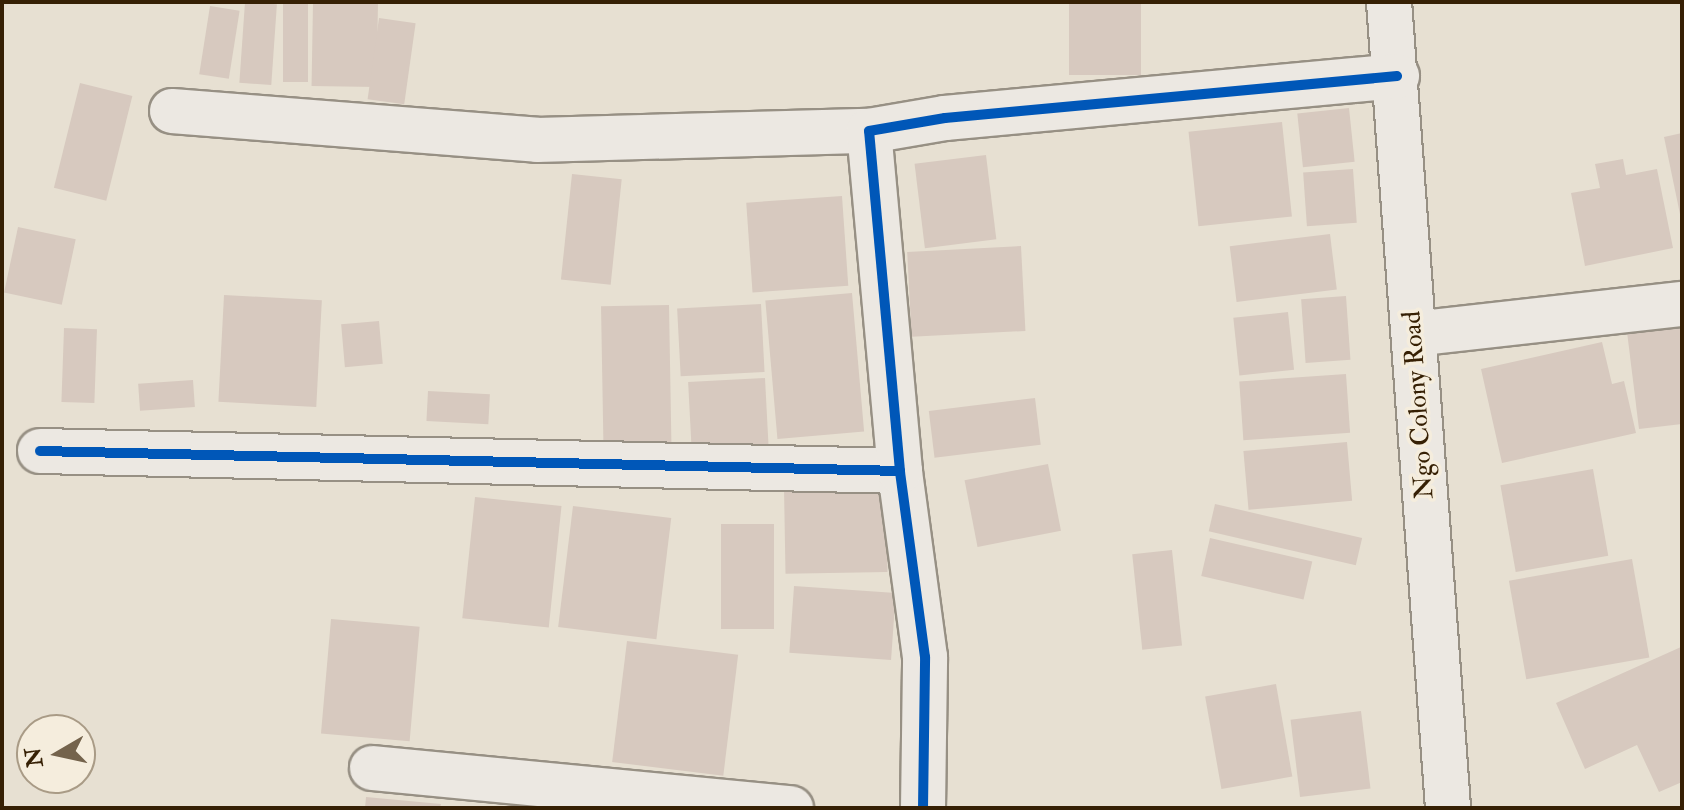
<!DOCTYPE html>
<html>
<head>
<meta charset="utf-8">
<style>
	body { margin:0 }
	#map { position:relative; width:1684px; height:810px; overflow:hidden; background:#e7e0d2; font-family:"IM FELL Double Pica",serif }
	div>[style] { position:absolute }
	.building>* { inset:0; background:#d7c9bf; transform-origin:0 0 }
	.roads { filter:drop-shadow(2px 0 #979084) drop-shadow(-2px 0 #979084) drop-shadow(0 2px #979084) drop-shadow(0 -2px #979084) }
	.minor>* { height:44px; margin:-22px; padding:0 22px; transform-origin:22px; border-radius:22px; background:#ece8e2 }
	.cycleway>* { height:10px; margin:-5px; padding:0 5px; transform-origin:5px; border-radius:5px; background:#0057b8 }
	span { translate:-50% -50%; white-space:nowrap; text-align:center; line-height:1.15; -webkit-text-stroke:7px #f5eddd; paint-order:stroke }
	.street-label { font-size:26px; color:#362004 }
	.frame { position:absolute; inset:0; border:4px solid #362004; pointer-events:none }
	.north { position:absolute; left:16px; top:714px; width:80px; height:80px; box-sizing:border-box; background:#f5eddd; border:2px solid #a99b86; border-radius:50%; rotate:261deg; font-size:22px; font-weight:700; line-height:32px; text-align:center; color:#362004 }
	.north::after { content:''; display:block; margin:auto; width:28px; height:36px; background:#74634c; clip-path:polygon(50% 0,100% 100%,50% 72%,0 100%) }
</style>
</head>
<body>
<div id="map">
	<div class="building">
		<i style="left:245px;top:2px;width:32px;height:81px;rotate:4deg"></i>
		<i style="left:283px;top:2px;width:25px;height:80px"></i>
		<i style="left:313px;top:2px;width:65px;height:84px;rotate:1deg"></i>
		<i style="left:1069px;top:2px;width:72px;height:73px"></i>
		<i style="left:210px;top:6px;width:30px;height:69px;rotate:9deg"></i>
		<i style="left:379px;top:18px;width:37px;height:82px;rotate:8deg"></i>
		<i style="left:80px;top:83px;width:54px;height:108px;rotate:14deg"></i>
		<i style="left:1349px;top:108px;width:54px;height:52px;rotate:84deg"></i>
		<i style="left:1282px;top:122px;width:95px;height:94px;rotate:84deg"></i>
		<i style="clip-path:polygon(1682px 133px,1682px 219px,1681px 219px,1664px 137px)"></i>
		<i style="left:986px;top:155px;width:85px;height:72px;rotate:83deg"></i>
		<i style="clip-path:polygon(1623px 159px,1626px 175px,1657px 169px,1673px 248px,1585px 266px,1571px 193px,1600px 188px,1595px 164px)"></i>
		<i style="left:1353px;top:169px;width:54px;height:50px;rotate:86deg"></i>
		<i style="left:572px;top:174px;width:50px;height:106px;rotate:6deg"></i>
		<i style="left:842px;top:196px;width:90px;height:96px;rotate:86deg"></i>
		<i style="left:18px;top:227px;width:59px;height:67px;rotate:12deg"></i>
		<i style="left:1330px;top:234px;width:56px;height:101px;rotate:83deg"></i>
		<i style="left:1021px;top:246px;width:85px;height:114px;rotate:87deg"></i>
		<i style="left:852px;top:293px;width:139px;height:87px;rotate:85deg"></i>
		<i style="left:224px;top:295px;width:98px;height:107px;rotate:3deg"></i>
		<i style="left:1346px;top:296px;width:64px;height:45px;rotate:86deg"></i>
		<i style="left:761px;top:304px;width:68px;height:84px;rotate:87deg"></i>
		<i style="left:669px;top:305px;width:137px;height:68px;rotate:89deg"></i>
		<i style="left:1288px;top:312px;width:58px;height:55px;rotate:84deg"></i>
		<i style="left:379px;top:321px;width:43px;height:38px;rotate:85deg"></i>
		<i style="clip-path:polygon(1682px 325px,1682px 424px,1639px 429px,1627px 332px)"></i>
		<i style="left:64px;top:328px;width:33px;height:74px;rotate:2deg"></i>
		<i style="clip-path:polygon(1602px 342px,1612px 384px,1624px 381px,1636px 433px,1502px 463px,1481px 369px)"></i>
		<i style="left:1346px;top:374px;width:59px;height:107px;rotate:86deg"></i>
		<i style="left:765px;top:378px;width:66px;height:77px;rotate:87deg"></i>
		<i style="left:193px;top:380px;width:27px;height:55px;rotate:86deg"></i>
		<i style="left:428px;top:391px;width:62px;height:30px;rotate:3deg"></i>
		<i style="left:1035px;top:398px;width:47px;height:107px;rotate:83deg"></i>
		<i style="left:1347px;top:442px;width:59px;height:104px;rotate:85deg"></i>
		<i style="left:1048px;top:464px;width:68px;height:85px;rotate:79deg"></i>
		<i style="left:1593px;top:469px;width:88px;height:94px;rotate:80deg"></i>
		<i style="left:886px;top:487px;width:85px;height:102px;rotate:89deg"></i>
		<i style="left:475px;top:497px;width:87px;height:122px;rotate:6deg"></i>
		<i style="left:1215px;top:504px;width:151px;height:28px;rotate:13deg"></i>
		<i style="left:573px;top:506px;width:99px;height:122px;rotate:7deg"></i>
		<i style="left:721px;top:524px;width:53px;height:105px"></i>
		<i style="left:1210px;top:538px;width:105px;height:39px;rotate:13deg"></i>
		<i style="left:1172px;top:550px;width:96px;height:40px;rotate:84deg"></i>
		<i style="left:1632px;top:559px;width:100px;height:125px;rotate:80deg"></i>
		<i style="left:794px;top:586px;width:102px;height:67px;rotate:4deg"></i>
		<i style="left:331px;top:619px;width:89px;height:115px;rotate:5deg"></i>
		<i style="left:627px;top:641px;width:112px;height:122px;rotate:7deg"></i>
		<i style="clip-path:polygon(1681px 647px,1682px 782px,1659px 792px,1637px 745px,1585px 769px,1556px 703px)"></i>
		<i style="left:1276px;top:684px;width:94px;height:72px;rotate:80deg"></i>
		<i style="left:1361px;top:711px;width:78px;height:71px;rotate:83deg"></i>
		<i style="clip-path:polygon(366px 797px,441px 804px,440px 808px,365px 808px)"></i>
	</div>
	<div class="roads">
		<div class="minor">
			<i style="left:1389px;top:2px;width:808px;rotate:85.81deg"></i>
			<i style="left:172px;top:111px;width:366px;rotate:4.5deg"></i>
			<i style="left:537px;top:140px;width:332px;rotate:-1.6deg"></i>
			<i style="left:1414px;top:334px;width:270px;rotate:-6.4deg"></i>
			<i style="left:40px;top:451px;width:860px;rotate:1.33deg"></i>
			<i style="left:372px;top:768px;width:421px;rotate:5.5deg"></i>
			<i style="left:923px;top:808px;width:151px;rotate:-89.2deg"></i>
			<i style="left:925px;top:657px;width:188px;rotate:-97.7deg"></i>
			<i style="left:900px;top:471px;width:341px;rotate:-95.2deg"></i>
			<i style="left:869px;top:131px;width:77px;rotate:-9.7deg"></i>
			<i style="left:945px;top:118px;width:454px;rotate:-5.3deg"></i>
		</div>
	</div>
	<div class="cycleway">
		<i style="left:40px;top:451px;width:860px;rotate:1.33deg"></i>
		<i style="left:923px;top:808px;width:151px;rotate:-89.2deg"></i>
		<i style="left:925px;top:657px;width:188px;rotate:-97.7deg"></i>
		<i style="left:900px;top:471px;width:341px;rotate:-95.2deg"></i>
		<i style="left:869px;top:131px;width:77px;rotate:-9.7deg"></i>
		<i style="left:945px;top:118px;width:454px;rotate:-5.3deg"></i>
	</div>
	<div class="street-label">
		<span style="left:1419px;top:405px;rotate:-94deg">Ngo Colony Road</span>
	</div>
	<div class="frame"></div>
	<div class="north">N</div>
</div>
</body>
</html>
